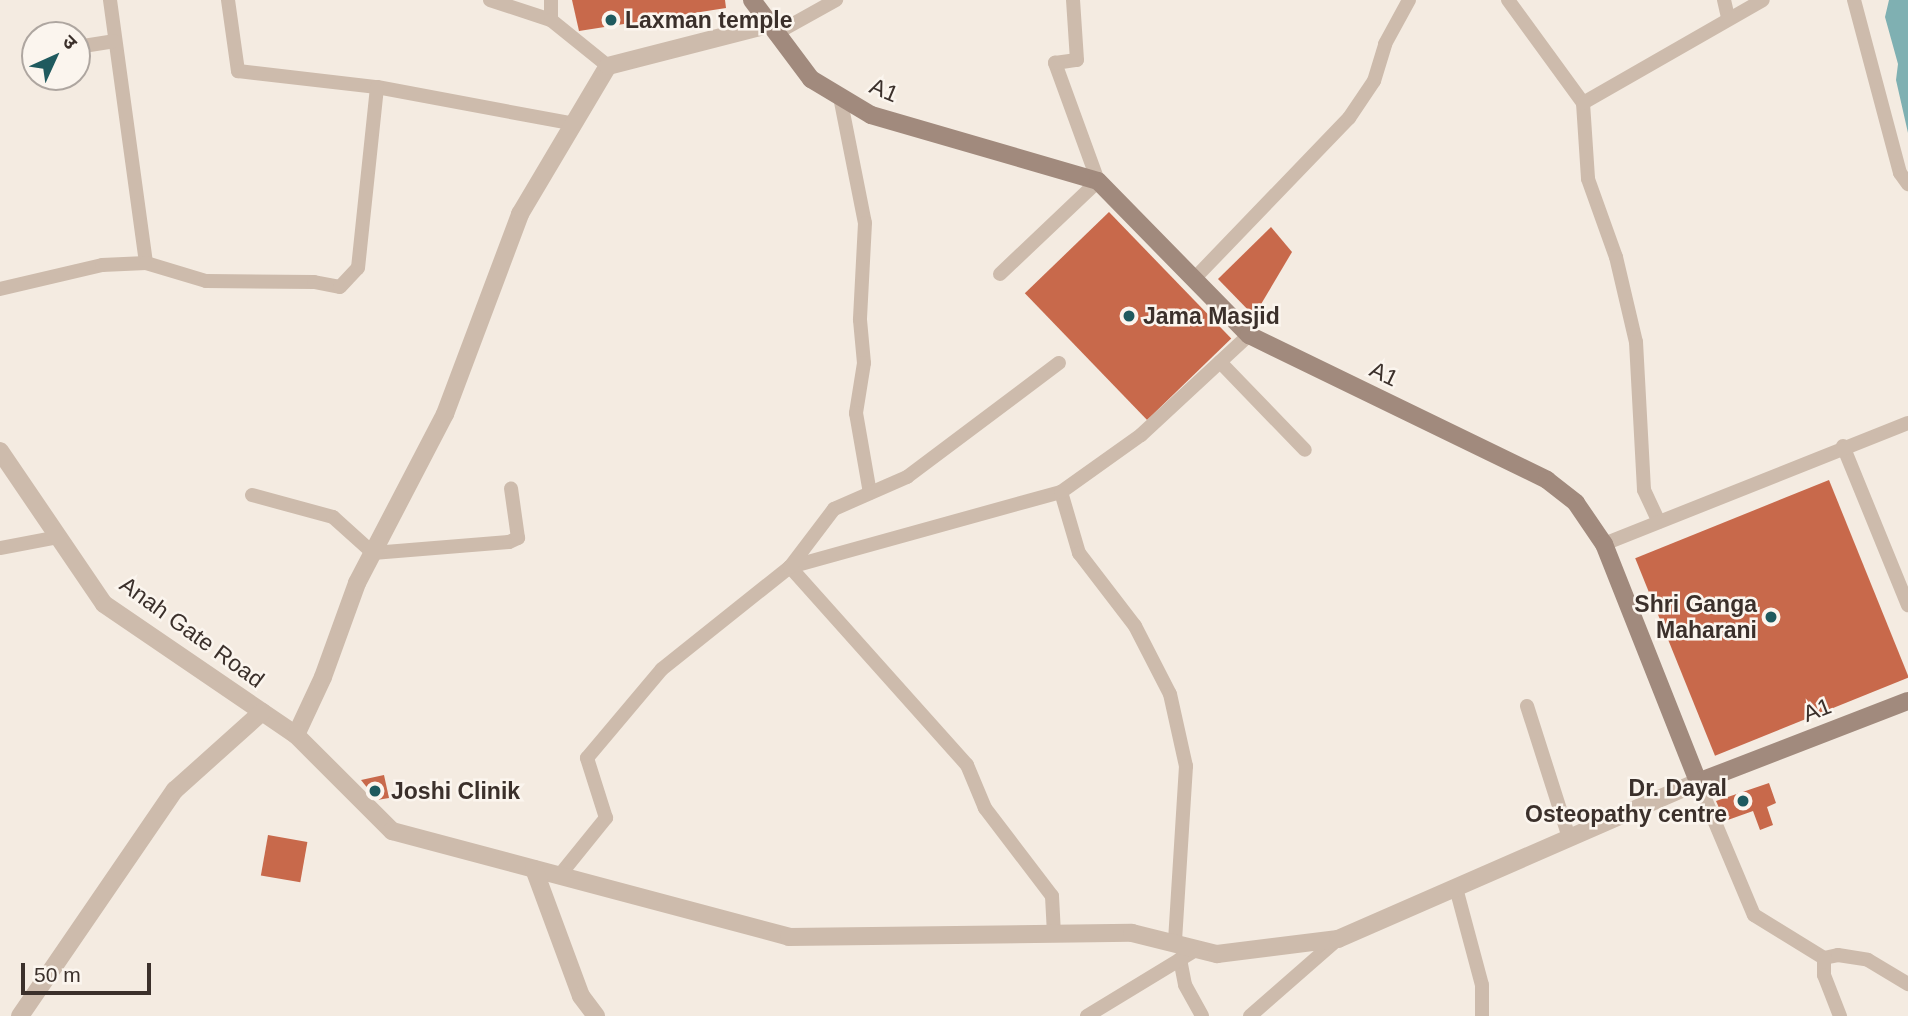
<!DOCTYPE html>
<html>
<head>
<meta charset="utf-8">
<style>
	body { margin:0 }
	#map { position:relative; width:1908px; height:1016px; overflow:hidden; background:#f4ebe1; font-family:Helvetica,"Noto Sans Devanagari",sans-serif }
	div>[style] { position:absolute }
	.water>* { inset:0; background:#7fb0b2 }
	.building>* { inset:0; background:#c8694b; transform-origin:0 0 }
	.minor>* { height:14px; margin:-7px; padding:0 7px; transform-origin:7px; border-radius:7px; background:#cdbbac }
	.tertiary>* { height:18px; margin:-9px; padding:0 9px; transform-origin:9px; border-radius:9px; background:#cdbbac }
	.secondary>* { height:18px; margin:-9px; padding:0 9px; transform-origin:9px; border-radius:9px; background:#a18a7d }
	.dots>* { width:19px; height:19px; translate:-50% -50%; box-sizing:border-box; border:4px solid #fbf5ee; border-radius:50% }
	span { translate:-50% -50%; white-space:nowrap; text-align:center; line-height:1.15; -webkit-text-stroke:5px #fbf5ee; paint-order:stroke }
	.poi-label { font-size:23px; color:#3b302b; font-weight:700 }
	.left { translate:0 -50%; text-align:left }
	.right { translate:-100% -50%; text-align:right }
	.street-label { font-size:23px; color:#3b302b }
	.north { position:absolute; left:21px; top:21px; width:70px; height:70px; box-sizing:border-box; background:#fbf5ee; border:2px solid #aea6a0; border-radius:50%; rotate:45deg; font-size:19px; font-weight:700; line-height:28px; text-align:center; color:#3b302b }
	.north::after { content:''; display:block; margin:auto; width:24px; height:32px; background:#1f5a5e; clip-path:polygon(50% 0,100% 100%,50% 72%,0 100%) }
	.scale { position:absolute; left:21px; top:963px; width:130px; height:32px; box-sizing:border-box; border:4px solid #3b302b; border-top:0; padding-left:9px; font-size:21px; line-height:24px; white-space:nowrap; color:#3b302b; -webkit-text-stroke:5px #fbf5ee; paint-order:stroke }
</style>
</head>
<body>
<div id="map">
	<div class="water">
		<i style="clip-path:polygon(1889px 0,1908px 0,1908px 133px,1896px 80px,1898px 64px,1885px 17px)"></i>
	</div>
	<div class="building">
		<i style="clip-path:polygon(572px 0,725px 0,726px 8px,579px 31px)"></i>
		<i style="left:1109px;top:212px;width:176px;height:117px;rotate:46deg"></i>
		<i style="clip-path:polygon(1271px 227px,1292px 252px,1254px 316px,1218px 279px)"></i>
		<i style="left:1829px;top:480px;width:213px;height:209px;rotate:68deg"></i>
		<i style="clip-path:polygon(384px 775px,389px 798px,377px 800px,361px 780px)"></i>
		<i style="clip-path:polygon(1769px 783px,1776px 803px,1767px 807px,1773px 825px,1760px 830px,1753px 811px,1725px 821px,1716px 801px)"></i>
		<i style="left:268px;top:835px;width:40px;height:41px;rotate:10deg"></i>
	</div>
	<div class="minor">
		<i style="left:110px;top:0;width:265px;rotate:82.2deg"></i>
		<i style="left:228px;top:0;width:72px;rotate:82deg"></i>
		<i style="left:238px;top:71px;width:140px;rotate:6.6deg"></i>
		<i style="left:377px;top:87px;width:201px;rotate:10.6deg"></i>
		<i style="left:490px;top:0;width:64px;rotate:18.2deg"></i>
		<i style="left:551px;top:0;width:20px;rotate:90deg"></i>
		<i style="left:551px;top:20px;width:73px;rotate:38.9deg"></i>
		<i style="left:1508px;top:0;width:127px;rotate:53.9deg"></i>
		<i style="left:1583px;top:103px;width:76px;rotate:86.2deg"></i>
		<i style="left:1588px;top:179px;width:83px;rotate:70.3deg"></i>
		<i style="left:1616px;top:257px;width:87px;rotate:76.8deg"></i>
		<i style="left:1636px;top:342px;width:148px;rotate:86.9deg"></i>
		<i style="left:1644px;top:490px;width:35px;rotate:65deg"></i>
		<i style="left:1724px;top:0;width:17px;rotate:77deg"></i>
		<i style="left:1854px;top:0;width:179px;rotate:75.1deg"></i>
		<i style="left:1900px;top:173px;width:14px;rotate:54deg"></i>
		<i style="left:775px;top:34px;width:70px;rotate:-29.1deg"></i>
		<i style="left:77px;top:47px;width:37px;rotate:-9deg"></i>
		<i style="left:840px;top:97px;width:128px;rotate:78.8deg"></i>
		<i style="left:865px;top:223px;width:97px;rotate:93deg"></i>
		<i style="left:860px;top:320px;width:43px;rotate:84.7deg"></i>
		<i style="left:864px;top:363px;width:51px;rotate:99.1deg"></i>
		<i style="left:856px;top:413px;width:81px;rotate:80.1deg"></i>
		<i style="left:1583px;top:103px;width:207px;rotate:-29.8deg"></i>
		<i style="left:1000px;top:274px;width:135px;rotate:-43.5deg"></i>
		<i style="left:1098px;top:181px;width:126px;rotate:-110deg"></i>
		<i style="left:1055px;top:63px;width:22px;rotate:-8deg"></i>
		<i style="left:1077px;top:60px;width:60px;rotate:-93.8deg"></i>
		<i style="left:1193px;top:280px;width:225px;rotate:-46.1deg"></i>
		<i style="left:1349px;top:118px;width:45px;rotate:-56deg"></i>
		<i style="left:1374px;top:81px;width:39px;rotate:-73deg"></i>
		<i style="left:1385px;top:44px;width:50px;rotate:-61.4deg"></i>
		<i style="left:0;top:289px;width:105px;rotate:-13.2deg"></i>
		<i style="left:102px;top:265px;width:44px;rotate:-2.6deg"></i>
		<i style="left:146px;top:263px;width:63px;rotate:16.7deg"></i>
		<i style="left:206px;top:281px;width:108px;rotate:0.5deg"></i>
		<i style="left:314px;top:282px;width:26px;rotate:11deg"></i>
		<i style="left:340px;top:287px;width:26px;rotate:-47deg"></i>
		<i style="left:358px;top:268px;width:182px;rotate:-84deg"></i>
		<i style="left:1220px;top:362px;width:122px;rotate:46deg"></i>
		<i style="left:1843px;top:446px;width:172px;rotate:67.8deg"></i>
		<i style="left:1061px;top:492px;width:64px;rotate:73.6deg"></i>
		<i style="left:1079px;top:553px;width:92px;rotate:52.5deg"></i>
		<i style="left:1135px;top:626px;width:76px;rotate:62.8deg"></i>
		<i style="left:1170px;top:694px;width:74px;rotate:77.5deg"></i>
		<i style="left:1186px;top:766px;width:177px;rotate:93.6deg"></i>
		<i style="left:252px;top:495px;width:84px;rotate:15.2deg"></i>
		<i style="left:333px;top:517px;width:54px;rotate:42deg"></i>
		<i style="left:373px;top:553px;width:136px;rotate:-4.6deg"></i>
		<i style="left:509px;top:542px;width:10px;rotate:-24deg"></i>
		<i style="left:518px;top:538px;width:50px;rotate:-98deg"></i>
		<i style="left:1604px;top:544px;width:327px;rotate:-21.7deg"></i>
		<i style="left:0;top:548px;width:60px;rotate:-10.6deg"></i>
		<i style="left:1527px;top:706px;width:139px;rotate:72.3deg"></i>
		<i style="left:1698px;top:782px;width:144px;rotate:67.2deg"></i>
		<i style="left:1754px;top:915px;width:82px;rotate:31.6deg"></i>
		<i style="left:1824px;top:958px;width:14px;rotate:-12deg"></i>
		<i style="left:1838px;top:955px;width:30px;rotate:9deg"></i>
		<i style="left:1868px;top:960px;width:47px;rotate:31deg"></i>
		<i style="left:559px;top:876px;width:75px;rotate:-51deg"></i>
		<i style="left:606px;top:818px;width:63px;rotate:-107.6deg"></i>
		<i style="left:587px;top:758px;width:116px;rotate:-49.9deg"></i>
		<i style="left:662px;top:669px;width:164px;rotate:-38.6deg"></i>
		<i style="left:790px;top:567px;width:281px;rotate:-15.5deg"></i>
		<i style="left:1061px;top:492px;width:98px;rotate:-35.5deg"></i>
		<i style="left:1141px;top:435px;width:147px;rotate:-42.8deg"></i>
		<i style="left:1456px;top:888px;width:100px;rotate:75deg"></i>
		<i style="left:1482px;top:985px;width:31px;rotate:90deg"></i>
		<i style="left:1054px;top:934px;width:38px;rotate:-93deg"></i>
		<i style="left:1052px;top:896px;width:111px;rotate:-127.3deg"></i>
		<i style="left:985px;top:808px;width:47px;rotate:-112.7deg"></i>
		<i style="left:967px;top:765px;width:266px;rotate:-131.8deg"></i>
		<i style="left:790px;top:567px;width:73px;rotate:-52.8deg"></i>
		<i style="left:834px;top:509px;width:80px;rotate:-23.7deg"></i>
		<i style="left:907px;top:477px;width:190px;rotate:-36.9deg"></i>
		<i style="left:1824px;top:958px;width:17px;rotate:90deg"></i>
		<i style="left:1824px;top:975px;width:44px;rotate:68.7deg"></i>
		<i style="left:1180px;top:959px;width:26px;rotate:79deg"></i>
		<i style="left:1185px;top:985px;width:35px;rotate:61deg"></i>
		<i style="left:1087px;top:1016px;width:129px;rotate:-31.3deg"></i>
		<i style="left:1250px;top:1016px;width:117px;rotate:-41.2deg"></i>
	</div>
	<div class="tertiary">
		<i style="left:0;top:451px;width:185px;rotate:55.8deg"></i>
		<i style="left:104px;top:604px;width:232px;rotate:34.3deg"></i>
		<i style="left:296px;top:735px;width:136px;rotate:45deg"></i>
		<i style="left:392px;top:831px;width:411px;rotate:14.9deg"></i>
		<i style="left:789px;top:937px;width:343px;rotate:-0.7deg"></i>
		<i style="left:1132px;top:933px;width:88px;rotate:13.9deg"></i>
		<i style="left:1217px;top:954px;width:122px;rotate:-7.1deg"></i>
		<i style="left:1338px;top:939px;width:393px;rotate:-23.6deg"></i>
		<i style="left:296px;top:735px;width:64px;rotate:-65deg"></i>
		<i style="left:323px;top:677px;width:100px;rotate:-70.1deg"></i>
		<i style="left:357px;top:583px;width:191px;rotate:-62.5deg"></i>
		<i style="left:445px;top:414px;width:214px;rotate:-69.4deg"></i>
		<i style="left:520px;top:214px;width:172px;rotate:-59.3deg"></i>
		<i style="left:608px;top:66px;width:165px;rotate:-14.4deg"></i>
		<i style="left:534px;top:869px;width:135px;rotate:69.7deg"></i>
		<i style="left:581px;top:996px;width:25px;rotate:53deg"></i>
		<i style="left:20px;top:1016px;width:274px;rotate:-55.6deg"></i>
		<i style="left:175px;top:790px;width:117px;rotate:-41.9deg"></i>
	</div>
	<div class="secondary">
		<i style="left:752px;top:0;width:99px;rotate:53.2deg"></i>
		<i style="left:811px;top:79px;width:70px;rotate:31deg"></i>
		<i style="left:871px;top:115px;width:236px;rotate:16.2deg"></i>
		<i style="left:1098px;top:181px;width:216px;rotate:45.6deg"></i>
		<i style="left:1249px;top:335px;width:331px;rotate:25.9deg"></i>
		<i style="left:1547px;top:480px;width:37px;rotate:38deg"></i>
		<i style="left:1576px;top:503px;width:50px;rotate:55.7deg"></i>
		<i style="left:1604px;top:544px;width:256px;rotate:68.4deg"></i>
		<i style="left:1698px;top:782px;width:225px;rotate:-21.1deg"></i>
	</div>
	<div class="dots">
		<i style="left:611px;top:20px;background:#1f5a5e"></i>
		<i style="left:1129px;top:316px;background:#1f5a5e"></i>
		<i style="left:1771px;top:617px;background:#1f5a5e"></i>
		<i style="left:375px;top:791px;background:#1f5a5e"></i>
		<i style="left:1743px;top:801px;background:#1f5a5e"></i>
	</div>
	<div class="poi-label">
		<span class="left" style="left:625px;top:20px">Laxman temple</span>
		<span class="left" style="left:1143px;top:316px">Jama Masjid</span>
		<span class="right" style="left:1757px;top:617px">Shri Ganga<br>Maharani</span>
		<span class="right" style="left:1727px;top:801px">Dr. Dayal<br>Osteopathy centre</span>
		<span class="left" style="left:391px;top:791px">Joshi Clinik</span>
	</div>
	<div class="street-label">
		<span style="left:884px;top:90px;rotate:23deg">A1</span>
		<span style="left:1384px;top:374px;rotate:26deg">A1</span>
		<span style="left:192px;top:632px;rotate:36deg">Anah Gate Road</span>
		<span style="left:1817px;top:710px;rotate:-21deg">A1</span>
	</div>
	<div class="north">उ</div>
	<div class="scale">50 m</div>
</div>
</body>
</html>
